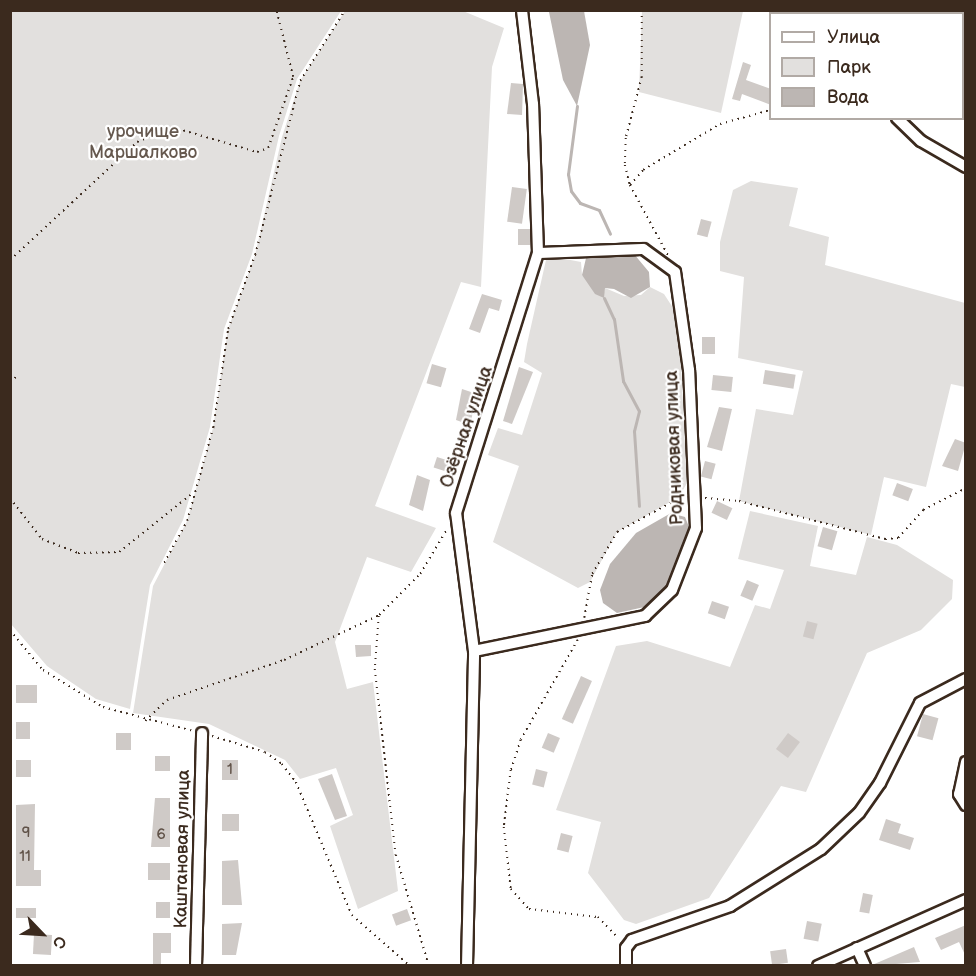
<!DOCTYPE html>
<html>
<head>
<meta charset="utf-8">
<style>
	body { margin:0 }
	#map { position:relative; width:976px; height:976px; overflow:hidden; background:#fff; font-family:"Balsamiq Sans",sans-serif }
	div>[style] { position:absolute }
	.green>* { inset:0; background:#e2e0de }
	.water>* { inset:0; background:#bcb6b3 }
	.stream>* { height:3px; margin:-1.5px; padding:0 1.5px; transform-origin:1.5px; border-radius:1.5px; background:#bcb6b3 }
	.building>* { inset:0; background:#cfcac7; transform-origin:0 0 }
	.path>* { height:1.5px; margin-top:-0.75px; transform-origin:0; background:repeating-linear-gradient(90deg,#3b2a1e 0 1.5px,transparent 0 6px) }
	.roads { filter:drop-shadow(2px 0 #3b2a1e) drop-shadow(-2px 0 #3b2a1e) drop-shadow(0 2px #3b2a1e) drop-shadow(0 -2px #3b2a1e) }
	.minor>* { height:10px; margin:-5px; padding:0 5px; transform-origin:5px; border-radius:5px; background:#fff }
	span { translate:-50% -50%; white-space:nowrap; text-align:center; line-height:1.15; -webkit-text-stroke:4.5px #fff; paint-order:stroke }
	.number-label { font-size:15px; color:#605248 }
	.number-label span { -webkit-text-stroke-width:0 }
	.park-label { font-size:18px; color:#65584e }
	.street-label { font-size:18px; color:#3b2a1e }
	.frame { position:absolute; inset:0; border:12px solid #3b2a1e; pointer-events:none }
	.legend { position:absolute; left:769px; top:12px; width:195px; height:108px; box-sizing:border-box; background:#fff; border:2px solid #b1aaa5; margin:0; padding:8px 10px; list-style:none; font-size:18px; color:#3b2a1e }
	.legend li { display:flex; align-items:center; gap:12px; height:30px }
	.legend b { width:30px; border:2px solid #b1aaa5 }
	.north { position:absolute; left:12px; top:904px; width:60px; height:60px; -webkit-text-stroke:4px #fff; paint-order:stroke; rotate:115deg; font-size:16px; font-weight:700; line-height:24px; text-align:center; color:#3b2a1e }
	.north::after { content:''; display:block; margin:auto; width:21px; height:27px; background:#3b2a1e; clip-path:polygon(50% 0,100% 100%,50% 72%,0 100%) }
</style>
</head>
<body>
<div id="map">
	<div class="green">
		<i style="clip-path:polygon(10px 11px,341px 11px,297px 79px,279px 136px,252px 254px,224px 329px,210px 427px,183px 520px,150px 585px,130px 709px,96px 699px,47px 666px,11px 624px)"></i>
		<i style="clip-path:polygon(345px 11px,463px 11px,504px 28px,492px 67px,481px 287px,461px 282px,375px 506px,436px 528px,411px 572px,367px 557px,335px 642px,347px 689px,373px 682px,398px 891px,358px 909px,330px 826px,353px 815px,336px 768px,300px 779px,285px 760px,209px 724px,133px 713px,153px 586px,187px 521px,213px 428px,228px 329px,255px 255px,282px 137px,300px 81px)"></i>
		<i style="clip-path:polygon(642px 11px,743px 11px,721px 113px,639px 92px)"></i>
		<i style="clip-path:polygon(751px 181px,798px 188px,789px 226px,829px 237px,825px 265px,965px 303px,965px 387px,951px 384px,926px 487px,884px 477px,871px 535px,739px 501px,756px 409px,793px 415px,803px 371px,738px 358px,744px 277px,720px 271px,720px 242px,733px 190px)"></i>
		<i style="clip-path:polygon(560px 258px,581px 262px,582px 275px,603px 297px,605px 288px,624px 296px,641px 295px,650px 287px,664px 294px,677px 314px,680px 347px,687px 483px,679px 497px,617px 532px,590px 582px,578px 588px,493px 542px,519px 466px,488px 455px,498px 428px,522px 435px,542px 373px,524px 362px,527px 344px,546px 260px)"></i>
		<i style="clip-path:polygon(750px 511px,818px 526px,810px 566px,856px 575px,867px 537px,897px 545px,953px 580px,952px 599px,921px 630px,867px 653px,806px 792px,781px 786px,709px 898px,636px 924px,624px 920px,588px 873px,601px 822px,556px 810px,616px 646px,647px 641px,730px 667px,755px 605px,770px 609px,784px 570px,738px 559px)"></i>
	</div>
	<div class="water">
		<i style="clip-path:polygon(584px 11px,590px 45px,577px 106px,563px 80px,549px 12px)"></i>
		<i style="clip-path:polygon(587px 254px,634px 254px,649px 272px,650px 287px,631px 298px,614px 289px,605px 288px,604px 298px,595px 294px,582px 275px)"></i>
		<i style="clip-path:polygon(671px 513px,685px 517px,689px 527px,673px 578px,649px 606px,617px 613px,603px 603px,600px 590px,610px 564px,636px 533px)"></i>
	</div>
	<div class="stream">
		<i style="left:577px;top:106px;width:69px;rotate:97.5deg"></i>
		<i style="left:568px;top:174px;width:17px;rotate:80deg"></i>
		<i style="left:571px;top:191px;width:15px;rotate:53deg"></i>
		<i style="left:580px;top:203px;width:20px;rotate:20deg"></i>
		<i style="left:599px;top:210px;width:26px;rotate:65deg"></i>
		<i style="left:604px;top:298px;width:23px;rotate:65deg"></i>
		<i style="left:614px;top:319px;width:63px;rotate:81.7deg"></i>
		<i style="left:623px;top:381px;width:34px;rotate:62deg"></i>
		<i style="left:639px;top:411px;width:21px;rotate:104deg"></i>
		<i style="left:634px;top:431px;width:75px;rotate:86.2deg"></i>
	</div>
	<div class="building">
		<i style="clip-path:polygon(743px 62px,751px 65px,746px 80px,771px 89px,771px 105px,742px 94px,740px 101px,732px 99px)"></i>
		<i style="clip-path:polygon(511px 83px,523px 84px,522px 115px,507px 114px)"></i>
		<i style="left:512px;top:187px;width:15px;height:35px;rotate:8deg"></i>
		<i style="left:701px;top:219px;width:11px;height:16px;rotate:15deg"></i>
		<i style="left:518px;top:229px;width:12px;height:16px"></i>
		<i style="clip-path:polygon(482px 294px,502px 300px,499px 311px,489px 308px,480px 333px,469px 329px)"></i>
		<i style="left:702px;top:337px;width:13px;height:17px"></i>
		<i style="left:432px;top:364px;width:15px;height:20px;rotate:16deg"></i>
		<i style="clip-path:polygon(519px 367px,533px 372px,512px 424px,503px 421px)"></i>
		<i style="left:765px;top:370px;width:31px;height:14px;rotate:9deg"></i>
		<i style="left:713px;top:375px;width:20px;height:15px;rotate:6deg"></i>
		<i style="clip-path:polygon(462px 389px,477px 394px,470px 425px,456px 420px)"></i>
		<i style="clip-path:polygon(719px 407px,732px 409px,722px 451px,707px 447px)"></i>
		<i style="clip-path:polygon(955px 439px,966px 443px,958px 471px,942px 466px)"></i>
		<i style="left:437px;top:457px;width:19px;height:11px;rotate:18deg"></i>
		<i style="left:705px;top:461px;width:11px;height:16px;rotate:15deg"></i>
		<i style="clip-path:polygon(417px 475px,430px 480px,423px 511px,409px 505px)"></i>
		<i style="left:897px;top:483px;width:17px;height:13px;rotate:21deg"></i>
		<i style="left:717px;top:501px;width:17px;height:13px;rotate:25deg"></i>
		<i style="left:823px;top:527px;width:15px;height:20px;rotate:16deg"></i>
		<i style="left:747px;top:580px;width:13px;height:17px;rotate:23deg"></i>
		<i style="left:712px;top:601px;width:18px;height:13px;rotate:19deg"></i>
		<i style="left:807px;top:621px;width:11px;height:16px;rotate:15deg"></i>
		<i style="clip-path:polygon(355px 645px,371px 645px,371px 656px,356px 657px)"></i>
		<i style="left:581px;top:676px;width:12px;height:47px;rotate:24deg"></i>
		<i style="left:16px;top:685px;width:21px;height:18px"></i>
		<i style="left:923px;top:714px;width:16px;height:23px;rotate:15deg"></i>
		<i style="left:16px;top:722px;width:14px;height:17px"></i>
		<i style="left:116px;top:733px;width:15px;height:17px"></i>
		<i style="left:548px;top:733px;width:13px;height:16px;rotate:23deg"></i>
		<i style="left:788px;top:733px;width:15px;height:20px;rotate:37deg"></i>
		<i style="left:155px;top:756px;width:15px;height:15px"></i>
		<i style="left:16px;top:760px;width:15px;height:17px"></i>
		<i style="left:222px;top:760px;width:16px;height:20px"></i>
		<i style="left:536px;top:769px;width:12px;height:16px;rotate:14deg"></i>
		<i style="clip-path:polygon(332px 774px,347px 816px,335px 820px,318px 779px)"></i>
		<i style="clip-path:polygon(155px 798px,170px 798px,170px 847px,151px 847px)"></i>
		<i style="clip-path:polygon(35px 804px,34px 870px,41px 870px,41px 886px,16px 886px,16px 805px)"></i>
		<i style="left:239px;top:814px;width:17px;height:17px;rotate:90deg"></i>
		<i style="clip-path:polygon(886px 819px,901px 824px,898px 833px,914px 838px,910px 850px,879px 840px)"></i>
		<i style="left:561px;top:833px;width:12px;height:17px;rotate:14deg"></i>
		<i style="clip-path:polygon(238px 860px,242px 905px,222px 905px,222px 861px)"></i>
		<i style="left:148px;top:863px;width:22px;height:17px"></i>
		<i style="left:863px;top:893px;width:10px;height:19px;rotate:11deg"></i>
		<i style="left:156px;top:902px;width:14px;height:16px"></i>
		<i style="left:16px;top:908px;width:20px;height:10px"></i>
		<i style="left:407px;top:909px;width:12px;height:16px;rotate:70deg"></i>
		<i style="left:807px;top:921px;width:15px;height:18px;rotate:11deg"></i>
		<i style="clip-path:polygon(242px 923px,236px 955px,222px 955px,222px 924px)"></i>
		<i style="clip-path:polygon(966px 925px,966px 957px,959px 942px,941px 950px,935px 938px)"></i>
		<i style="clip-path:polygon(153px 933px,171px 933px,171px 953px,161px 953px,161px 966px,153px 966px)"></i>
		<i style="left:34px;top:934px;width:18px;height:20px;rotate:3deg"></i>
		<i style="clip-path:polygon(914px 947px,920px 962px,872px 966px,872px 965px)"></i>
		<i style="left:786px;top:949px;width:14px;height:16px;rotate:82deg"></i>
	</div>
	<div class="path">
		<i style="left:642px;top:10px;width:67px;rotate:90deg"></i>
		<i style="left:642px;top:77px;width:63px;rotate:104.7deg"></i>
		<i style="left:626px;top:138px;width:27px;rotate:92deg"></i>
		<i style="left:625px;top:165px;width:21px;rotate:76deg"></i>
		<i style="left:630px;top:185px;width:80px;rotate:61.5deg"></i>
		<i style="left:630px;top:185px;width:20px;rotate:-49deg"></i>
		<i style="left:643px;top:170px;width:90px;rotate:-30.9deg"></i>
		<i style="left:720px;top:124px;width:52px;rotate:-15.6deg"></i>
		<i style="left:10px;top:260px;width:173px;rotate:-42.9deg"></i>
		<i style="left:137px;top:142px;width:38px;rotate:-23deg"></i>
		<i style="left:172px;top:127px;width:89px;rotate:16.4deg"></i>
		<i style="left:257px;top:152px;width:12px;rotate:-20deg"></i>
		<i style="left:268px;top:148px;width:75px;rotate:-70.6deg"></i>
		<i style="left:293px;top:77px;width:69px;rotate:-104.2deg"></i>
		<i style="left:10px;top:382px;width:11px;rotate:-41deg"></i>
		<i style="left:10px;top:498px;width:52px;rotate:52deg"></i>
		<i style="left:42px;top:539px;width:39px;rotate:21deg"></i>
		<i style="left:78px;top:553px;width:41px;rotate:-1.4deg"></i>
		<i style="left:119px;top:552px;width:96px;rotate:-38.7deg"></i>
		<i style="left:705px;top:498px;width:34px;rotate:5deg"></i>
		<i style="left:739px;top:501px;width:151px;rotate:14.6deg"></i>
		<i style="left:885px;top:539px;width:13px;rotate:-4deg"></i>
		<i style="left:898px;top:538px;width:38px;rotate:-48deg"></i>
		<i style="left:923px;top:510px;width:48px;rotate:-27.1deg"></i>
		<i style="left:164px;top:563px;width:48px;rotate:-61.3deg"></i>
		<i style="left:187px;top:521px;width:97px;rotate:-74.4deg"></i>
		<i style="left:213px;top:428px;width:100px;rotate:-81.4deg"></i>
		<i style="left:228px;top:329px;width:79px;rotate:-70deg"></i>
		<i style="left:255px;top:255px;width:180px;rotate:-75.5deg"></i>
		<i style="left:300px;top:81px;width:84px;rotate:-57.6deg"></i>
		<i style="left:379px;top:616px;width:53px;rotate:94.3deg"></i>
		<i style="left:375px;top:669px;width:187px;rotate:83.6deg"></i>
		<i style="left:396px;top:855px;width:116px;rotate:73.4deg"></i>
		<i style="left:584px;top:618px;width:45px;rotate:-79.7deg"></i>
		<i style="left:592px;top:574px;width:49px;rotate:-59.2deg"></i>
		<i style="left:617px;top:532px;width:75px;rotate:-28.6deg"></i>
		<i style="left:10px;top:630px;width:52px;rotate:50.5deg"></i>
		<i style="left:43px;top:670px;width:70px;rotate:31.7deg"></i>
		<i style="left:103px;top:707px;width:93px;rotate:14.9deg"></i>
		<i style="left:578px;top:640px;width:115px;rotate:119.7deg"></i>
		<i style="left:521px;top:740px;width:32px;rotate:108deg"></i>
		<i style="left:511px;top:770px;width:57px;rotate:97deg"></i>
		<i style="left:504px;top:827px;width:62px;rotate:83.6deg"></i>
		<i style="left:511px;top:889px;width:27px;rotate:48deg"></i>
		<i style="left:529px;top:909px;width:69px;rotate:6.6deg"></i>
		<i style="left:598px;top:917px;width:30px;rotate:46deg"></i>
		<i style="left:145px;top:721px;width:30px;rotate:-44deg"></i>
		<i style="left:167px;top:700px;width:124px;rotate:-18.9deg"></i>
		<i style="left:284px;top:660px;width:105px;rotate:-25.3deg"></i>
		<i style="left:379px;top:615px;width:58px;rotate:-45deg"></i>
		<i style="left:420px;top:574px;width:52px;rotate:-59deg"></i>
		<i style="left:212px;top:736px;width:55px;rotate:16.8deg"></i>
		<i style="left:265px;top:752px;width:21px;rotate:35deg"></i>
		<i style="left:282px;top:764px;width:23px;rotate:52deg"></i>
		<i style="left:296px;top:782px;width:144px;rotate:67.2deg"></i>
		<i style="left:352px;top:915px;width:77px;rotate:41.3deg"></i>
	</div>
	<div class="roads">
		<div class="minor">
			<i style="left:880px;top:14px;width:4px;rotate:-76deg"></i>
			<i style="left:897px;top:118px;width:33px;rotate:44deg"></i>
			<i style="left:921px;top:141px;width:52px;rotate:30deg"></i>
			<i style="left:474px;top:651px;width:175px;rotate:-11.6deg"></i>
			<i style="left:645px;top:616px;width:37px;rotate:-44deg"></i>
			<i style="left:672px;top:590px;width:66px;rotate:-68.8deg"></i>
			<i style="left:696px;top:528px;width:158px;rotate:-92.5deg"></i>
			<i style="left:689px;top:370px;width:99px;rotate:-98.1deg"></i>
			<i style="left:675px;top:272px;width:39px;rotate:-144deg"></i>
			<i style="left:643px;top:249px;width:105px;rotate:177.8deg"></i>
			<i style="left:966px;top:762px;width:33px;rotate:102deg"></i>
			<i style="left:959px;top:794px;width:13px;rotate:58deg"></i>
			<i style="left:857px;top:948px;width:20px;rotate:66deg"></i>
			<i style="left:196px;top:966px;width:233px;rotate:-88.5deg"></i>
			<i style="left:467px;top:966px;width:315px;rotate:-88.7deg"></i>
			<i style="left:474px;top:651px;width:139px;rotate:-97.4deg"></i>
			<i style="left:456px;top:513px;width:273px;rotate:-72.5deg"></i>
			<i style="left:538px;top:253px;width:149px;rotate:-91.9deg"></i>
			<i style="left:533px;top:104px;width:95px;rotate:-96.7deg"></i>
			<i style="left:626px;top:966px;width:18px;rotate:-90deg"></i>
			<i style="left:626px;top:948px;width:10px;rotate:-53deg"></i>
			<i style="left:632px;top:940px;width:104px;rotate:-19.1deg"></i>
			<i style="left:730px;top:906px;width:107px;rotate:-32.1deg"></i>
			<i style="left:821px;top:849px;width:52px;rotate:-43.5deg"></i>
			<i style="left:859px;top:813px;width:37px;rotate:-55deg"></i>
			<i style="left:880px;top:783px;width:89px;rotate:-63.4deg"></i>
			<i style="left:920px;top:703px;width:52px;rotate:-27.6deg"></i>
			<i style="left:818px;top:966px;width:162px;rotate:-24deg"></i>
		</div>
	</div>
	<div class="number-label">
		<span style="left:230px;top:770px">1</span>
		<span style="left:26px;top:833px">9</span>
		<span style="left:161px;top:835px">6</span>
		<span style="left:25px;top:857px">11</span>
	</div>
	<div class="park-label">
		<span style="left:143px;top:143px">урочище<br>Маршалково</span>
	</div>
	<div class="street-label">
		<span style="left:467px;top:427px;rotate:-71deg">Озёрная улица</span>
		<span style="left:675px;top:448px;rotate:-92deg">Родниковая улица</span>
		<span style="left:183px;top:849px;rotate:-89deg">Каштановая улица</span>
	</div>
	<div class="frame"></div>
	<ul class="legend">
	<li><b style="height:8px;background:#fff"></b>Улица</li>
	<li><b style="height:16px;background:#e2e0de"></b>Парк</li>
	<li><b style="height:16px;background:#bcb6b3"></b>Вода</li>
	</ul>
	<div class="north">С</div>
</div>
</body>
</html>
